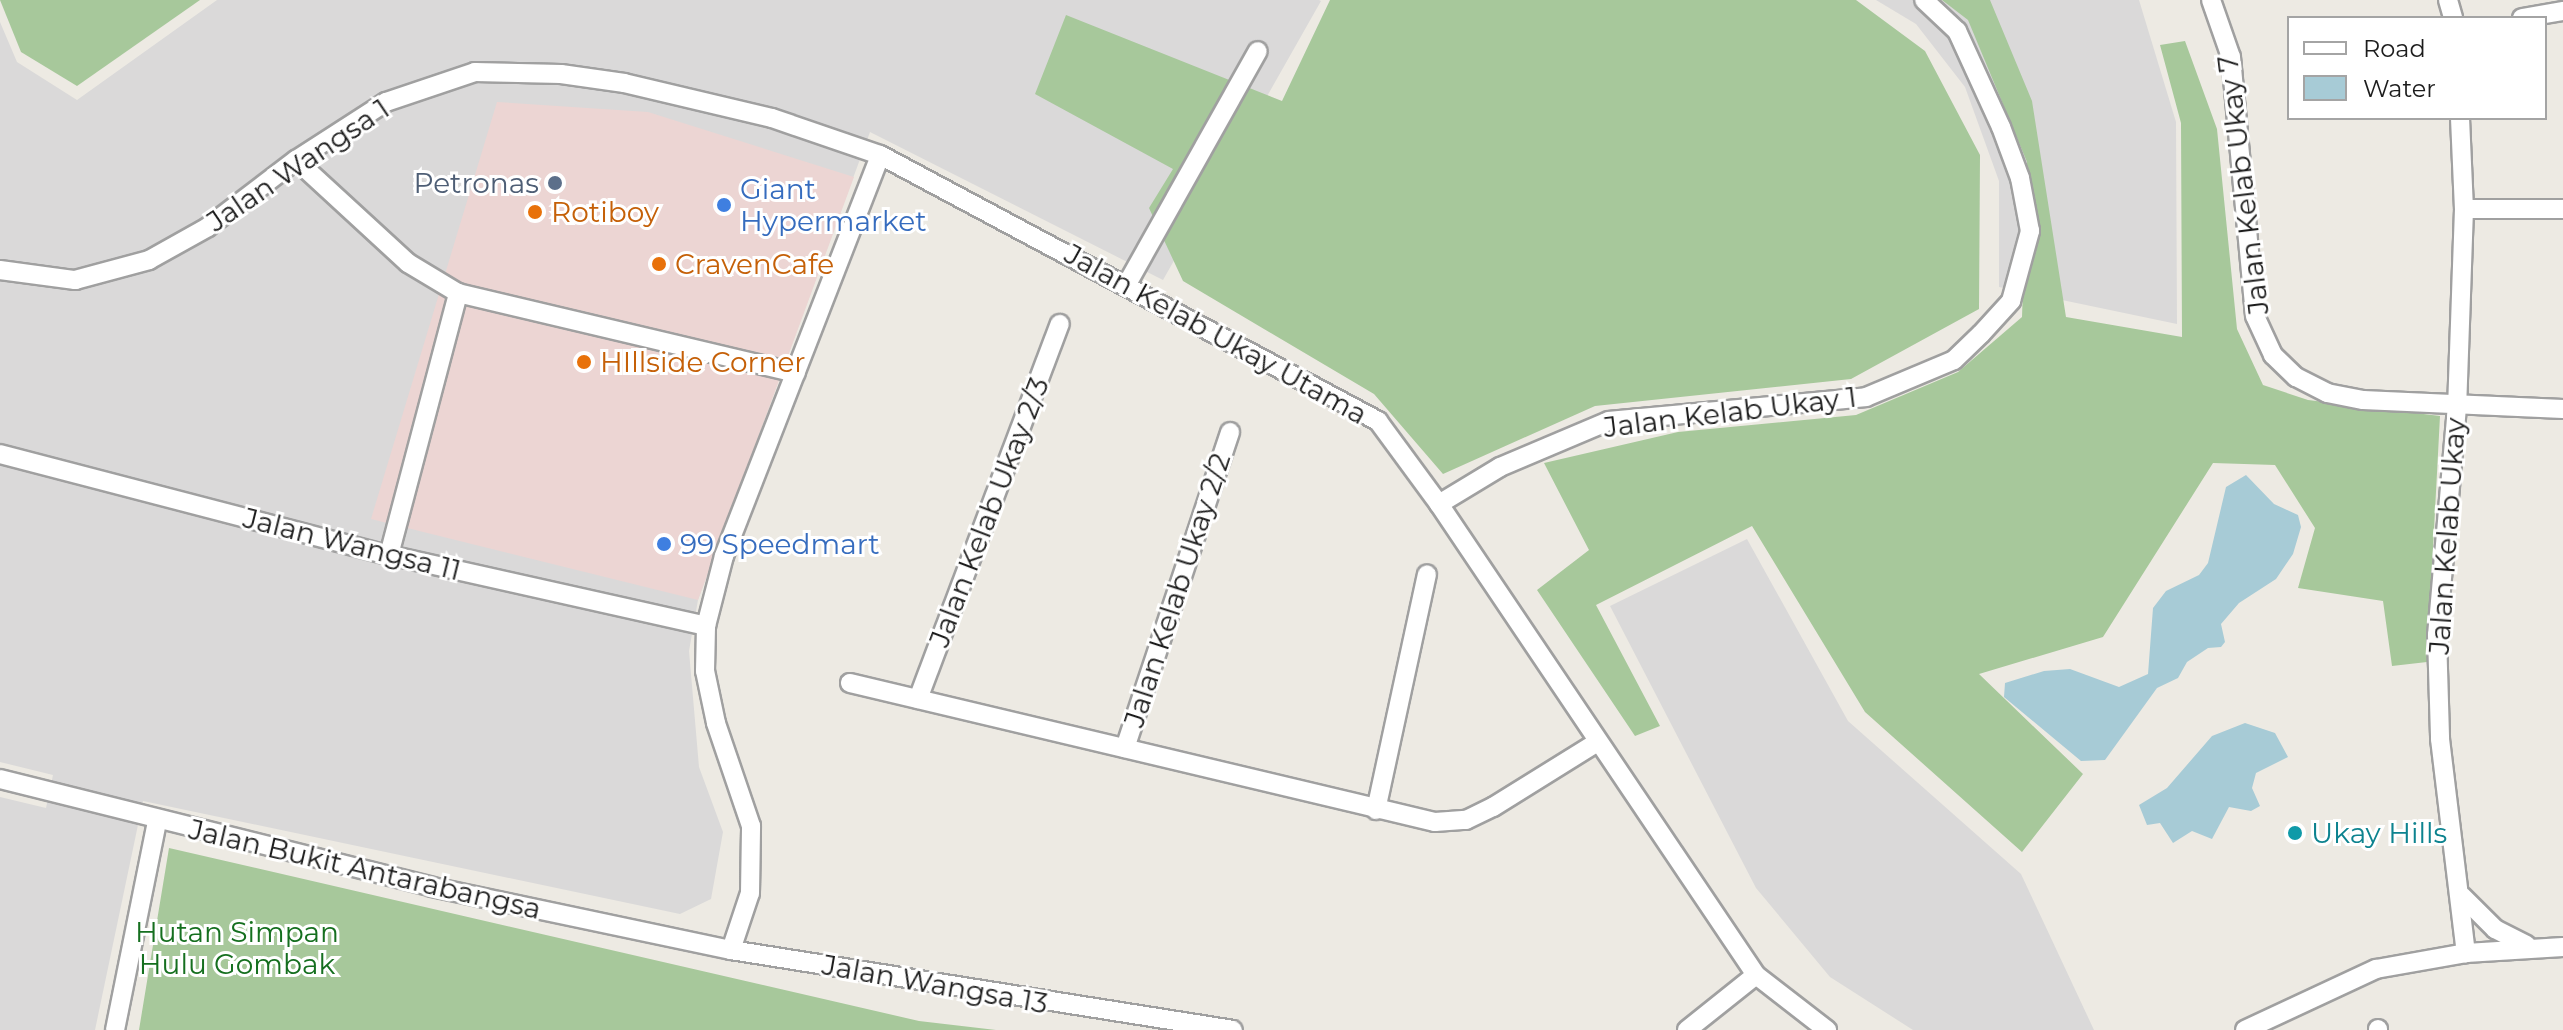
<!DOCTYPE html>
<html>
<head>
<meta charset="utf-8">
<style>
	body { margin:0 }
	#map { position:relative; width:2563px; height:1030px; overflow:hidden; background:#edeae3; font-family:Montserrat,sans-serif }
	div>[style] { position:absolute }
	.residential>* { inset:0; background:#dad9d9 }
	.commercial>* { inset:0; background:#ecd5d3 }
	.forest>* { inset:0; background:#a7c89b }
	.water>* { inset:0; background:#a7cbd6 }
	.roads { filter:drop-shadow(2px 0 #a0a0a0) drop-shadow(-2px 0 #a0a0a0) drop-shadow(0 2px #a0a0a0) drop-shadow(0 -2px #a0a0a0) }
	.street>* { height:18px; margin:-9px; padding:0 9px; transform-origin:9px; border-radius:9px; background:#fff }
	.dots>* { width:22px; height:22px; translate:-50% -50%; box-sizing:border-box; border:4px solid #fff; border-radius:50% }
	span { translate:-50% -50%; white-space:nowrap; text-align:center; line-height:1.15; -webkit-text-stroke:6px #fff; paint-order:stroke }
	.street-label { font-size:28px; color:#1c1c1c }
	.service-label { font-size:28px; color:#4e5e75 }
	.right { translate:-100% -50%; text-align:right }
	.shop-label { font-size:28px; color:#366cbe }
	.left { translate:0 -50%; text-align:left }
	.food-label { font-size:28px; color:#c56008 }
	.culture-label { font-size:28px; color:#0d838f }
	.park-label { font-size:28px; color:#156f1f }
	.legend { position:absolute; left:2287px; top:16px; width:260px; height:104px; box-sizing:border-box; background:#fff; border:2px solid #a4a4a4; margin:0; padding:10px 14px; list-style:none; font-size:24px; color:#1c1c1c }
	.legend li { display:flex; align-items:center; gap:16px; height:40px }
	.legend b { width:40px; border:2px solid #a4a4a4 }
</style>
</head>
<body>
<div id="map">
	<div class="residential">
		<i style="clip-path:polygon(217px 0,1319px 0,1321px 1px,1163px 280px,870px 132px,698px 600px,689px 651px,699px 767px,723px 832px,711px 899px,680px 914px,143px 801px,95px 1030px,0 1030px,0 797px,46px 808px,53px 775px,0 762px,0 22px,17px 62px,77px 100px)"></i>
		<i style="clip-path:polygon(1876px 0,2139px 0,2176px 122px,2177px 324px,1999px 287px,1999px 181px,1965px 87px,1916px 24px)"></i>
		<i style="clip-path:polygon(1747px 539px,1848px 721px,2021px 874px,2094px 1030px,1913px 1030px,1830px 977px,1756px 888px,1610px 606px)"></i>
	</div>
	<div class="commercial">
		<i style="clip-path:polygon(497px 102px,648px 112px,854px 177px,698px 600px,371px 519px)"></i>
	</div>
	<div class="forest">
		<i style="clip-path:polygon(0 0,200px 0,77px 86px,21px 52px)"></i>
		<i style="clip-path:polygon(1330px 0,1856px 0,1925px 51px,1980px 155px,1979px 309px,1851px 379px,1595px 406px,1443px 474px,1374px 394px,1183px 281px,1149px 208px,1173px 169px,1035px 94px,1066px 15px,1282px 101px)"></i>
		<i style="clip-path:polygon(1942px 0,1990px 0,2032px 101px,2066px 317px,2182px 337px,2181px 123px,2160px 45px,2185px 41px,2217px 129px,2237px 329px,2263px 385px,2308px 400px,2440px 416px,2427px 662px,2392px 666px,2383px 601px,2298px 588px,2315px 528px,2275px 465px,2213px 463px,2103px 637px,1979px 674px,2083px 774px,2022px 852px,1865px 712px,1752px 526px,1596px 605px,1660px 726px,1635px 736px,1537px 590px,1589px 550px,1544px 463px,1678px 432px,1856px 415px,1958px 372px,2022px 317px,2027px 162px,1968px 20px)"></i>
		<i style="clip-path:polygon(169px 848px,919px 1021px,996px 1030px,139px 1030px)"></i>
	</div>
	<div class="water">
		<i style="clip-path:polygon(2246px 475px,2274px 504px,2298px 515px,2301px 527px,2293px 554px,2276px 579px,2239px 603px,2221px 624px,2225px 642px,2221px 647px,2208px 648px,2187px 662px,2178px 678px,2157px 688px,2105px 760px,2081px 761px,2004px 697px,2005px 683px,2044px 671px,2070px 669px,2119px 687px,2148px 674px,2153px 608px,2166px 591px,2199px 575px,2208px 563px,2226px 487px)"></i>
		<i style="clip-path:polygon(2245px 723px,2275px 733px,2288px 757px,2256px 773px,2252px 788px,2260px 806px,2251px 811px,2229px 807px,2212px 839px,2192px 831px,2173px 843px,2160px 823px,2147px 825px,2139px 805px,2167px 788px,2212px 736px)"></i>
	</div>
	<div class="roads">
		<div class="street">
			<i style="left:2211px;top:0;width:60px;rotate:70.7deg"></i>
			<i style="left:2231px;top:57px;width:260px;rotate:84.7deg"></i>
			<i style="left:2255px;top:316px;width:43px;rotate:65.2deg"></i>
			<i style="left:2273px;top:355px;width:32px;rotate:44deg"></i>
			<i style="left:2296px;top:377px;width:35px;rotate:27deg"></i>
			<i style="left:2327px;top:393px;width:37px;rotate:11deg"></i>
			<i style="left:2363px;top:400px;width:200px;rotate:2.6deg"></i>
			<i style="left:2448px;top:0;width:19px;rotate:74deg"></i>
			<i style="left:2522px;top:18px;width:42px;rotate:-9.7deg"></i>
			<i style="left:2460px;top:118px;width:91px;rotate:87.5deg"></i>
			<i style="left:2464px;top:209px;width:198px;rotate:92deg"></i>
			<i style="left:2457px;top:407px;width:229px;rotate:95deg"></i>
			<i style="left:2437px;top:635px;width:104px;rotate:88.3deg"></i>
			<i style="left:2440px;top:739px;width:216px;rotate:83.1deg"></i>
			<i style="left:296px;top:160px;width:152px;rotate:42.6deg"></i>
			<i style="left:408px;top:263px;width:58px;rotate:31deg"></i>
			<i style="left:458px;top:293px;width:347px;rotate:13.3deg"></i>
			<i style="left:2464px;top:209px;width:99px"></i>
			<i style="left:0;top:270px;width:76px;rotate:7.6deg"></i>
			<i style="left:75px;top:280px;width:77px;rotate:-15.1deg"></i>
			<i style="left:149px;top:260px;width:68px;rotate:-29.2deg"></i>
			<i style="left:208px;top:227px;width:111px;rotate:-37.3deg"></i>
			<i style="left:296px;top:160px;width:107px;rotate:-32.8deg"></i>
			<i style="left:386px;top:102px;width:94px;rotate:-18.6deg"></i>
			<i style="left:475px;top:72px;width:86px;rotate:1.3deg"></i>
			<i style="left:561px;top:74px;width:64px;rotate:8.1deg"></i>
			<i style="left:624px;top:83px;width:152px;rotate:13.3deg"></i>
			<i style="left:772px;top:118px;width:114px;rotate:18.9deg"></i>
			<i style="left:880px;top:155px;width:565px;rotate:28.11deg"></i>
			<i style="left:1378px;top:421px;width:103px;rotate:53.7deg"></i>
			<i style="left:1439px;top:504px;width:568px;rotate:56.06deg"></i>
			<i style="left:1756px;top:975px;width:90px;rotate:37.8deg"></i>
			<i style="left:1127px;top:284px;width:267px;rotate:-60.7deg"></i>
			<i style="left:0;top:454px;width:402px;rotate:14.6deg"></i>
			<i style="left:389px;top:555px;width:325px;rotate:12.6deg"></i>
			<i style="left:1439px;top:504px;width:71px;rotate:-31.2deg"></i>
			<i style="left:1500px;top:467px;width:118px;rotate:-22.9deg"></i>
			<i style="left:1609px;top:421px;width:258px;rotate:-5.3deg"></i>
			<i style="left:1866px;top:397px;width:95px;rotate:-22.8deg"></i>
			<i style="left:1954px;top:360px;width:37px;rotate:-44deg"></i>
			<i style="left:1981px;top:334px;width:45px;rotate:-47.7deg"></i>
			<i style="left:2011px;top:301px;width:73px;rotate:-74.8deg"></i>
			<i style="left:2030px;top:231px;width:54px;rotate:-100.7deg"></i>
			<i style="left:2020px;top:178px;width:54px;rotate:-110.4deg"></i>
			<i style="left:2001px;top:127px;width:106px;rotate:-114.6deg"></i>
			<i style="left:1957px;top:31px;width:45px;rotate:-136.8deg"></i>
			<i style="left:389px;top:555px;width:271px;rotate:-75.2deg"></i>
			<i style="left:850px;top:683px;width:601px;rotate:13.37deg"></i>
			<i style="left:1435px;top:822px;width:31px;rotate:-4deg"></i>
			<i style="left:1466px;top:820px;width:30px;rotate:-26deg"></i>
			<i style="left:1493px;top:807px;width:121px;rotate:-31.9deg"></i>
			<i style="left:918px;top:699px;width:401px;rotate:-69.3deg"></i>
			<i style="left:1125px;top:748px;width:333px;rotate:-71.6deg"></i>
			<i style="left:0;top:779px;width:445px;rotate:14deg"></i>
			<i style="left:432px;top:887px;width:306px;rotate:11.9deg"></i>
			<i style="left:731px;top:950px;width:508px;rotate:9.05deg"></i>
			<i style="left:1376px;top:810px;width:241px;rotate:-77.8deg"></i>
			<i style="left:2462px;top:896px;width:47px;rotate:45deg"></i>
			<i style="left:2495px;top:929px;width:35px;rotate:27deg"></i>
			<i style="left:731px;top:950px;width:60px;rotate:-71.6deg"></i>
			<i style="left:750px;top:893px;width:67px;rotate:-89.1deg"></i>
			<i style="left:751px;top:826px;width:109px;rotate:-108.8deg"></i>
			<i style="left:716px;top:723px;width:53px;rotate:-101.9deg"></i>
			<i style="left:705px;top:671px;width:45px;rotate:-88.7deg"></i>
			<i style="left:706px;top:626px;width:72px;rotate:-75.6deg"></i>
			<i style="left:724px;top:556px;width:430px;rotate:-68.7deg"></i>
			<i style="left:2378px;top:1029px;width:1px;rotate:90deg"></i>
			<i style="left:115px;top:1030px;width:213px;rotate:-78.6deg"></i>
			<i style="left:1687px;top:1030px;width:88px;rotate:-38.6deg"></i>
			<i style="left:2245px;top:1030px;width:145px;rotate:-25deg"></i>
			<i style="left:2376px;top:969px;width:91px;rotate:-10.1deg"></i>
			<i style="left:2466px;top:953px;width:97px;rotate:-3.5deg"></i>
		</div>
	</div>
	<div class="dots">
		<i style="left:555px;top:183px;background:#5c6f8a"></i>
		<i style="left:724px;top:205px;background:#3f7fe0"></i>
		<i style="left:535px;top:212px;background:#e8710a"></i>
		<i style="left:659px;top:264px;background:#e8710a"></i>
		<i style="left:584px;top:362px;background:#e8710a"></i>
		<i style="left:664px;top:544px;background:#3f7fe0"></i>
		<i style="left:2295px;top:833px;background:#0f9aa8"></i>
	</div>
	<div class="street-label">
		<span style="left:298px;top:165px;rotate:-34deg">Jalan Wangsa 1</span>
		<span style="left:2243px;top:185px;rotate:-97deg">Jalan Kelab Ukay 7</span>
		<span style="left:1216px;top:334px;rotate:29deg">Jalan Kelab Ukay Utama</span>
		<span style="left:1730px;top:412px;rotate:-7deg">Jalan Kelab Ukay 1</span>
		<span style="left:989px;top:512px;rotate:-69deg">Jalan Kelab Ukay 2/3</span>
		<span style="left:2447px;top:536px;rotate:-86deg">Jalan Kelab Ukay</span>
		<span style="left:352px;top:544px;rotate:14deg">Jalan Wangsa 11</span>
		<span style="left:1177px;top:590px;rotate:-72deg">Jalan Kelab Ukay 2/2</span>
		<span style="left:365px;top:869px;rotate:13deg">Jalan Bukit Antarabangsa</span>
		<span style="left:935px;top:984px;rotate:10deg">Jalan Wangsa 13</span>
	</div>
	<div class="service-label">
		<span class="right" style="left:539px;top:183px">Petronas</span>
	</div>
	<div class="shop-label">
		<span class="left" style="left:740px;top:205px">Giant<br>Hypermarket</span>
		<span class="left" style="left:680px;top:544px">99 Speedmart</span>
	</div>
	<div class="food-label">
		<span class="left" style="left:551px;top:212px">Rotiboy</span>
		<span class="left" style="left:675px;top:264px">CravenCafe</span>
		<span class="left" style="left:600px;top:362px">HIllside Corner</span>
	</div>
	<div class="culture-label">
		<span class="left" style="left:2311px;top:833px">Ukay Hills</span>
	</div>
	<div class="park-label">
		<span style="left:237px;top:948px">Hutan Simpan<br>Hulu Gombak</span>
	</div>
	<ul class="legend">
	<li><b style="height:10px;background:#fff"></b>Road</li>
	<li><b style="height:22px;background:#a7cbd6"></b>Water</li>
	</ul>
</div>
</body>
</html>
